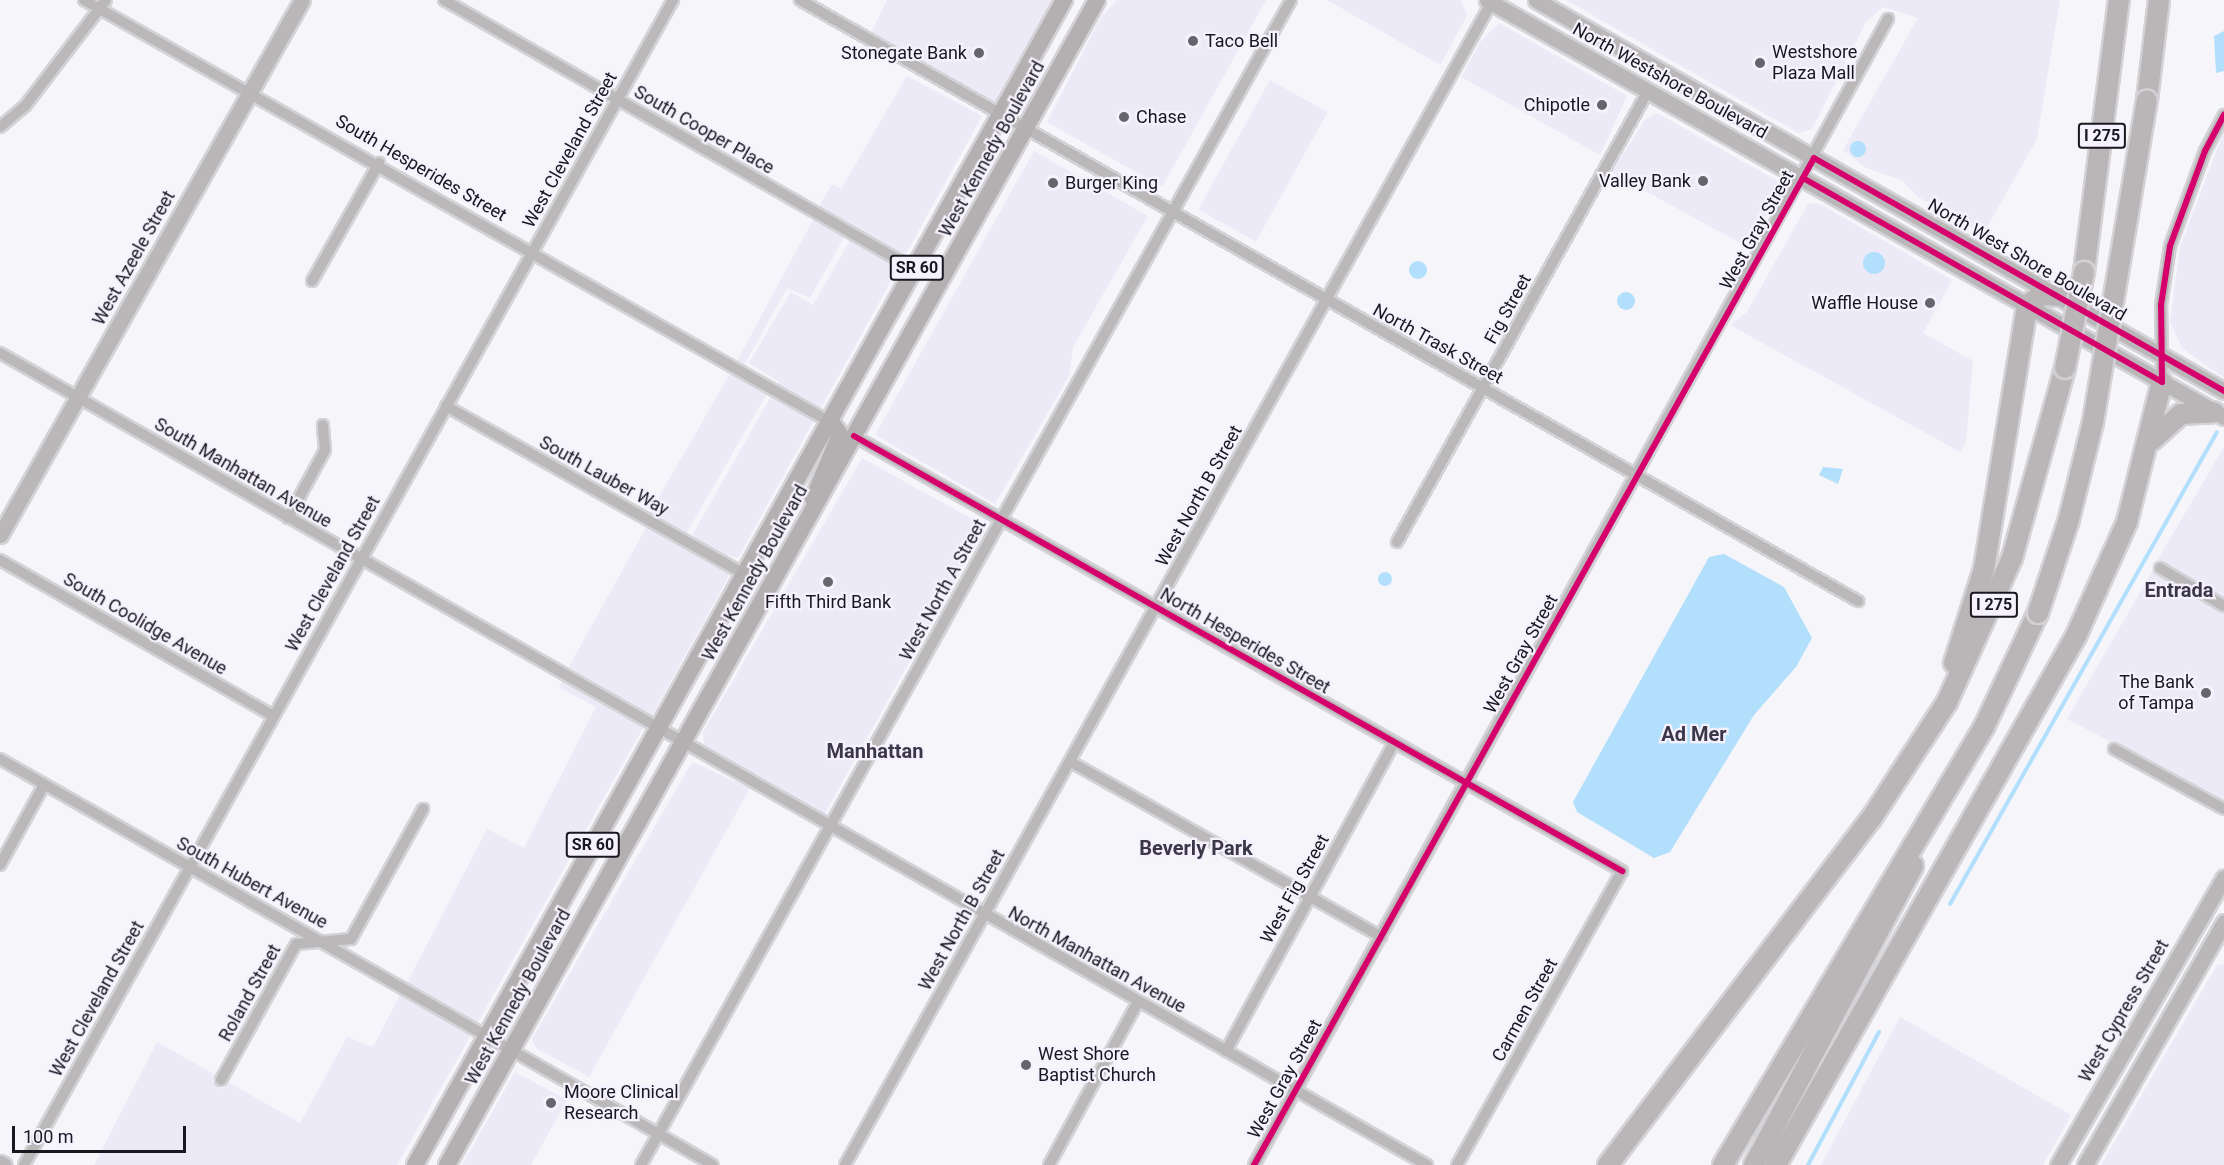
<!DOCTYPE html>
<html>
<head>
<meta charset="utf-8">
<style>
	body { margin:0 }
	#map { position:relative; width:2224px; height:1165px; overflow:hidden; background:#f6f5fa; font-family:Roboto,sans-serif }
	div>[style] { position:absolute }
	.built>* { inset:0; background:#eceaf7; transform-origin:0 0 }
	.water>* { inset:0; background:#b2dffc }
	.round { border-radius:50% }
	.stream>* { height:4px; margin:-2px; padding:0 2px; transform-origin:2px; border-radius:2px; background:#b2dffc }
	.roads { filter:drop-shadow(2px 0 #d3d2d6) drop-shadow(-2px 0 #d3d2d6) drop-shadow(0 2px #d3d2d6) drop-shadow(0 -2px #d3d2d6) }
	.street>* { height:10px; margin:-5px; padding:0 5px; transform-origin:5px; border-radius:5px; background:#bab8b9 }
	.secondary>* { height:15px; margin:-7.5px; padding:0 7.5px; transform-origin:7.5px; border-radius:7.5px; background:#bab7b8 }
	.primary>* { height:16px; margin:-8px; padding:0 8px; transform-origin:8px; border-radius:8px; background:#b4afb0 }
	.highway>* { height:20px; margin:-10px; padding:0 10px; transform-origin:10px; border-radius:10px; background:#bab5b6 }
	.bridges { filter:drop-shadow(2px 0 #d3d2d6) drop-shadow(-2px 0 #d3d2d6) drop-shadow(0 2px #d3d2d6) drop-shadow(0 -2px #d3d2d6) }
	.highway-bridge>* { height:20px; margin:-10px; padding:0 10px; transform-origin:10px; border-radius:10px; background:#bab5b6 }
	.cycleway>* { height:6px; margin:-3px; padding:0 3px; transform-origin:3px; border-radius:3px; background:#d6006c }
	.dots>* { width:16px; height:16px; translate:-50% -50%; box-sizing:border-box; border:3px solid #f5f2fd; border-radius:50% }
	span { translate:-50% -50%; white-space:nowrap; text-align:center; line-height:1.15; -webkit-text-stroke:4.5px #f5f2fd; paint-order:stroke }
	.shield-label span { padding:2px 4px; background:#f5f2fd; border:2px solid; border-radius:4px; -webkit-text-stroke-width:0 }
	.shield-label { font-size:16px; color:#191720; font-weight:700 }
	.poi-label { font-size:18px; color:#191720 }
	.left { translate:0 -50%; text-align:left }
	.right { translate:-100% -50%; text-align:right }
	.street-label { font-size:18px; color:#191720 }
	.neighbourhood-label { font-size:20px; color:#3b364a; font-weight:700 }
	.scale { position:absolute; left:12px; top:1126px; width:174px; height:27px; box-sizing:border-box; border:3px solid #191720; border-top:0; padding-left:8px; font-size:18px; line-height:21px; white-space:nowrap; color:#191720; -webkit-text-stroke:4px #f5f2fd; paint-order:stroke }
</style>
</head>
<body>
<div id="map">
	<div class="built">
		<i style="clip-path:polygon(887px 0,1054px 0,996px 103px,871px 33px)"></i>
		<i style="clip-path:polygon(1117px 0,1266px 0,1162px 187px,1047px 122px,1101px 17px)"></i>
		<i style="clip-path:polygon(1327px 0,1461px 0,1467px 16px,1440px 65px)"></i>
		<i style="clip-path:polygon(1566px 0,2060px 0,2037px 139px,1983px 234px,1918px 197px,1901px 180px,1866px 168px,1843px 150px,1918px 18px,1883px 7px,1866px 22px,1812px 129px,1799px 133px)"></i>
		<i style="clip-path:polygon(1499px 23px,1627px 96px,1600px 155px,1461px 77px,1481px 41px)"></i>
		<i style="clip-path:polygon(907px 76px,982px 116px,738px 558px,713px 551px,690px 539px,779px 382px,749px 363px,791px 292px,813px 305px,856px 230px,818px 208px,832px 184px,841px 189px)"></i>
		<i style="left:1270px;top:80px;width:66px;height:148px;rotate:29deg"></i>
		<i style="clip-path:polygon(1657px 113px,1779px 182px,1751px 249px,1611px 172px,1645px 120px)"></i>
		<i style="clip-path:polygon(2224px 131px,2224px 378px,2182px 348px,2170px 322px,2180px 247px)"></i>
		<i style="clip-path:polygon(1034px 151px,1148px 216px,1073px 347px,1069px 376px,995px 504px,875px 435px)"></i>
		<i style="clip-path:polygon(1818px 203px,1952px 280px,1923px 333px,1973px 361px,1966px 442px,1960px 452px,1730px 325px,1747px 312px,1808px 204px)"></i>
		<i style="clip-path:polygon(814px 218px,845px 236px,810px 298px,787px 288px,744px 365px,737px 361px)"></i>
		<i style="left:731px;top:372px;width:42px;height:163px;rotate:30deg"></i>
		<i style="clip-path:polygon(2224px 447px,2224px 597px,2158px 559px)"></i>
		<i style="clip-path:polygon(862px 458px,985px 526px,824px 815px,731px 765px,704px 745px,703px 732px)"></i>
		<i style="left:647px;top:526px;width:96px;height:165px;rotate:29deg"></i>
		<i style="clip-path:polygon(2154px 568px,2224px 611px,2224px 801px,2067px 719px)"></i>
		<i style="clip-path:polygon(562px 681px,644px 726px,478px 1022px,407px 983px,487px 829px,524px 848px,596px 707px,559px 687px)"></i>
		<i style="clip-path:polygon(692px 762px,750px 788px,589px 1077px,536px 1048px,532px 1039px)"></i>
		<i style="clip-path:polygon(2224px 964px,2224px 1165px,2101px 1165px,2217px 965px)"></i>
		<i style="clip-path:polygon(401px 993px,472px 1033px,397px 1165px,94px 1165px,157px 1042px,216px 1075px,213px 1082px,224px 1089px,228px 1082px,300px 1123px,347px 1037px,373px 1047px)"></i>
		<i style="clip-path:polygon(1900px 1017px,2071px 1115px,2043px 1165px,1821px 1165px)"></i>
		<i style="clip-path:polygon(515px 1072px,567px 1100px,531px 1165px,462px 1165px)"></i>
	</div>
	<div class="water">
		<i style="clip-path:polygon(2224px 31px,2224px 71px,2216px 73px,2214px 36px)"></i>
		<i class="round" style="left:1850px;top:141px;width:16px;height:16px"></i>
		<i class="round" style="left:1863px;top:252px;width:22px;height:22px"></i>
		<i class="round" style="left:1409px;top:261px;width:18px;height:18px"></i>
		<i class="round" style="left:1617px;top:292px;width:18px;height:18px"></i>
		<i style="clip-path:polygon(1823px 467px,1843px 469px,1838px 484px,1819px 475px)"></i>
		<i style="clip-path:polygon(1724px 554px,1784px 587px,1812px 638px,1796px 667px,1754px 715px,1670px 852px,1654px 858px,1577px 812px,1573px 802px,1709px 557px)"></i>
		<i class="round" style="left:1378px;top:572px;width:14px;height:14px"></i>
	</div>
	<div class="stream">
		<i style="left:1950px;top:904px;width:542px;rotate:-60.5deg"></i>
		<i style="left:1808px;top:1165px;width:151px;rotate:-61.9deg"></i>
	</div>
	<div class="roads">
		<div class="street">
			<i style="left:84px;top:0;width:859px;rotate:29.49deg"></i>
			<i style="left:444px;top:0;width:544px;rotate:29.77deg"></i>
			<i style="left:800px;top:0;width:1217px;rotate:29.6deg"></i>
			<i style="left:0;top:127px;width:33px;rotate:-40deg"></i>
			<i style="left:25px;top:106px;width:133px;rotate:-52.6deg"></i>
			<i style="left:312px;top:281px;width:136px;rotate:-60.4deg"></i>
			<i style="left:0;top:353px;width:1642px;rotate:29.64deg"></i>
			<i style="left:2162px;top:382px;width:77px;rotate:-90.7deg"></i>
			<i style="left:2161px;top:305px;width:60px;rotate:-81.3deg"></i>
			<i style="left:2170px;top:246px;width:101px;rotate:-69.8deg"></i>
			<i style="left:2205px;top:151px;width:41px;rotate:-62.2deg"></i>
			<i style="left:446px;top:406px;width:344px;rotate:29.4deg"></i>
			<i style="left:854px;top:436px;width:883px;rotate:29.53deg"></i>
			<i style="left:1622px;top:871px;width:337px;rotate:119.3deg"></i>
			<i style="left:288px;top:518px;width:77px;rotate:-61.4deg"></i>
			<i style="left:325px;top:450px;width:25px;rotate:-95deg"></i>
			<i style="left:1397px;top:542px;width:516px;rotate:-60.9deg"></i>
			<i style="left:0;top:560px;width:314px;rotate:29.7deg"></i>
			<i style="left:2160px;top:568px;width:74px;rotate:30.7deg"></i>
			<i style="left:2114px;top:749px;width:125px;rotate:28.6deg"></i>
			<i style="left:0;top:759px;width:820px;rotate:29.66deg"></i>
			<i style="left:1071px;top:762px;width:356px;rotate:29.4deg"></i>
			<i style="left:0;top:865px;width:91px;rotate:-61.2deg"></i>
			<i style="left:1226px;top:1051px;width:351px;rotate:-61.4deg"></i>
			<i style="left:221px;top:1080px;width:155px;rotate:-61.1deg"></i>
			<i style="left:296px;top:944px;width:55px;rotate:-5.2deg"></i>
			<i style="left:351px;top:939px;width:149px;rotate:-61deg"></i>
			<i style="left:24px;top:1165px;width:1334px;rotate:-60.88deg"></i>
			<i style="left:641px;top:1165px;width:1334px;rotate:-60.84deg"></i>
			<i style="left:845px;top:1165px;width:1333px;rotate:-60.92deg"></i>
			<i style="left:1049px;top:1165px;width:186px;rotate:-61.4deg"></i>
			<i style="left:1254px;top:1165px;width:1310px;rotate:-61.05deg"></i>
		</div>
		<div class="secondary">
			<i style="left:1487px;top:0;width:847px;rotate:29.5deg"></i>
			<i style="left:1536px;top:0;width:791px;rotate:29.61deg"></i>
			<i style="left:0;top:535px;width:614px;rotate:-60.56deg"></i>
			<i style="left:0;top:1163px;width:4px;rotate:27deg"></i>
			<i style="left:2058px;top:1165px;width:332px;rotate:-60deg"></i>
			<i style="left:2085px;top:1165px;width:280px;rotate:-60.2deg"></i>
		</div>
		<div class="primary">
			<i style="left:813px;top:499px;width:70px;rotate:-67.4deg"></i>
			<i style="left:840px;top:434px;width:14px;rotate:-126deg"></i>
			<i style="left:415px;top:1165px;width:1334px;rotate:-60.88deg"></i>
			<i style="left:447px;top:1165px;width:1334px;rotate:-60.84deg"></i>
		</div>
		<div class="highway">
			<i style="left:2147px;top:100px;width:101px;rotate:-83.2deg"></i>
			<i style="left:2084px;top:272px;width:274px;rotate:-82.7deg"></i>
			<i style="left:2152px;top:440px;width:39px;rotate:-42deg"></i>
			<i style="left:2181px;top:414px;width:33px;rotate:-3deg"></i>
			<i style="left:1954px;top:663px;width:99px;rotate:-72.3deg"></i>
			<i style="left:1984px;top:569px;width:267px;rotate:-80.7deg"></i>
			<i style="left:2027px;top:305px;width:18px;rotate:-34deg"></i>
			<i style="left:2042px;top:295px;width:18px;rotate:3deg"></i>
			<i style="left:1608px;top:1165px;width:435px;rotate:-52.8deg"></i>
			<i style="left:1871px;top:819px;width:140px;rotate:-57deg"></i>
			<i style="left:1947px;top:702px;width:158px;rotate:-65.7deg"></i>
			<i style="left:2012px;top:558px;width:197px;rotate:-74.4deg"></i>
			<i style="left:1723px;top:1165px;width:510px;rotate:-59.21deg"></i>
			<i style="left:1984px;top:727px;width:126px;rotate:-64.7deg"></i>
			<i style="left:1754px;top:1165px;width:339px;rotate:-62deg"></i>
			<i style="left:1776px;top:1165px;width:608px;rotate:-60.44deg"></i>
			<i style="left:2076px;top:636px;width:125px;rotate:-65.9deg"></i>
			<i style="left:2127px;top:522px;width:144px;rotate:-76deg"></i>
		</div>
	</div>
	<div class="bridges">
		<div class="highway-bridge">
			<i style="left:2065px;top:368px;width:98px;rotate:-78.8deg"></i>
			<i style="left:2038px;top:613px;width:99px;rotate:-71.7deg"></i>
			<i style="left:2069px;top:519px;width:100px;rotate:-76.1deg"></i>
			<i style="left:2093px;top:422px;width:326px;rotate:-80.5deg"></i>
		</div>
	</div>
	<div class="cycleway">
		<i style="left:1803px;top:178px;width:413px;rotate:29.6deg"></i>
		<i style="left:2162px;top:382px;width:77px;rotate:-90.7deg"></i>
		<i style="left:2161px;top:305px;width:60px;rotate:-81.3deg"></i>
		<i style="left:2170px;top:246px;width:101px;rotate:-69.8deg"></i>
		<i style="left:2205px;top:151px;width:41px;rotate:-62.2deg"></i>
		<i style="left:854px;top:436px;width:883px;rotate:29.53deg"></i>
		<i style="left:1254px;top:1165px;width:1152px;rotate:-60.92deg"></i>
		<i style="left:1814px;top:158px;width:472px;rotate:29.6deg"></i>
	</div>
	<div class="dots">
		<i style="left:1193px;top:41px;background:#66656c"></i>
		<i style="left:979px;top:53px;background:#66656c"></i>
		<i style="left:1760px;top:63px;background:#66656c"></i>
		<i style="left:1602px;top:105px;background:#66656c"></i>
		<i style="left:1124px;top:117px;background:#66656c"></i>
		<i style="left:1703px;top:181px;background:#66656c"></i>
		<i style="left:1053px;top:183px;background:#66656c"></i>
		<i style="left:1930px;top:303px;background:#66656c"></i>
		<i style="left:828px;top:582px;background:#66656c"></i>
		<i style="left:2206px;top:693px;background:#66656c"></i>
		<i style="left:1026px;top:1065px;background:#66656c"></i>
		<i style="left:551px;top:1103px;background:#66656c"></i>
	</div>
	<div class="shield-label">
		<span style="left:2102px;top:136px">I 275</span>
		<span style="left:917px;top:268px">SR 60</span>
		<span style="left:1994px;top:605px">I 275</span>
		<span style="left:593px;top:845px">SR 60</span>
	</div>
	<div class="poi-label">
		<span class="left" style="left:1205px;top:41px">Taco Bell</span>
		<span class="right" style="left:967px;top:53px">Stonegate Bank</span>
		<span class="left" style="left:1772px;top:63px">Westshore<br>Plaza Mall</span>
		<span class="right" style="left:1590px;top:105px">Chipotle</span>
		<span class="left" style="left:1136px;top:117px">Chase</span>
		<span class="right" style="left:1691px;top:181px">Valley Bank</span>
		<span class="left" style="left:1065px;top:183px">Burger King</span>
		<span class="right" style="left:1918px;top:303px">Waffle House</span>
		<span style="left:828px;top:602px">Fifth Third Bank</span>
		<span class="right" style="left:2194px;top:693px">The Bank<br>of Tampa</span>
		<span class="left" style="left:1038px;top:1065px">West Shore<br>Baptist Church</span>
		<span class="left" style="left:564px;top:1103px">Moore Clinical<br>Research</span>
	</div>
	<div class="street-label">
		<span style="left:1670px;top:81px;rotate:29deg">North Westshore Boulevard</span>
		<span style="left:704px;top:130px;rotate:30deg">South Cooper Place</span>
		<span style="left:992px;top:149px;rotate:-61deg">West Kennedy Boulevard</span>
		<span style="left:570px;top:150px;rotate:-61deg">West Cleveland Street</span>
		<span style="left:421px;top:168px;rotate:30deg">South Hesperides Street</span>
		<span style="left:1757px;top:230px;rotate:-61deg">West Gray Street</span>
		<span style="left:134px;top:258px;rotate:-61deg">West Azeele Street</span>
		<span style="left:2027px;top:260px;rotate:30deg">North West Shore Boulevard</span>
		<span style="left:1508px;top:309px;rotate:-61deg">Fig Street</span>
		<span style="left:1438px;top:344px;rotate:29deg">North Trask Street</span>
		<span style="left:243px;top:473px;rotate:30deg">South Manhattan Avenue</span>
		<span style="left:604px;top:476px;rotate:29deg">South Lauber Way</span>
		<span style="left:1199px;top:496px;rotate:-61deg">West North B Street</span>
		<span style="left:755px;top:573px;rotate:-61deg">West Kennedy Boulevard</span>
		<span style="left:333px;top:574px;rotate:-61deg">West Cleveland Street</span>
		<span style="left:943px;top:590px;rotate:-61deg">West North A Street</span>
		<span style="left:145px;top:624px;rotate:30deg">South Coolidge Avenue</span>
		<span style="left:1245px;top:641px;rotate:30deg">North Hesperides Street</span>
		<span style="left:1521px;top:654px;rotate:-61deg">West Gray Street</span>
		<span style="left:252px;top:883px;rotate:29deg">South Hubert Avenue</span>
		<span style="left:1295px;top:889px;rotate:-61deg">West Fig Street</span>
		<span style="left:962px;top:920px;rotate:-61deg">West North B Street</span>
		<span style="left:1097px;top:960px;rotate:29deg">North Manhattan Avenue</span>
		<span style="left:250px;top:993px;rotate:-61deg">Roland Street</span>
		<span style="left:518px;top:997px;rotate:-61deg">West Kennedy Boulevard</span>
		<span style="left:97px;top:999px;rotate:-61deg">West Cleveland Street</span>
		<span style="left:1525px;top:1010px;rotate:-61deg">Carmen Street</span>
		<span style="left:2124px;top:1011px;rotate:-60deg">West Cypress Street</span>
		<span style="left:1285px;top:1079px;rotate:-61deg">West Gray Street</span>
	</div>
	<div class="neighbourhood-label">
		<span style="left:2179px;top:590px">Entrada</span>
		<span style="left:1694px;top:734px">Ad Mer</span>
		<span style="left:875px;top:751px">Manhattan</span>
		<span style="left:1196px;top:848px">Beverly Park</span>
	</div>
	<div class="scale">100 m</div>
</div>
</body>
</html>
